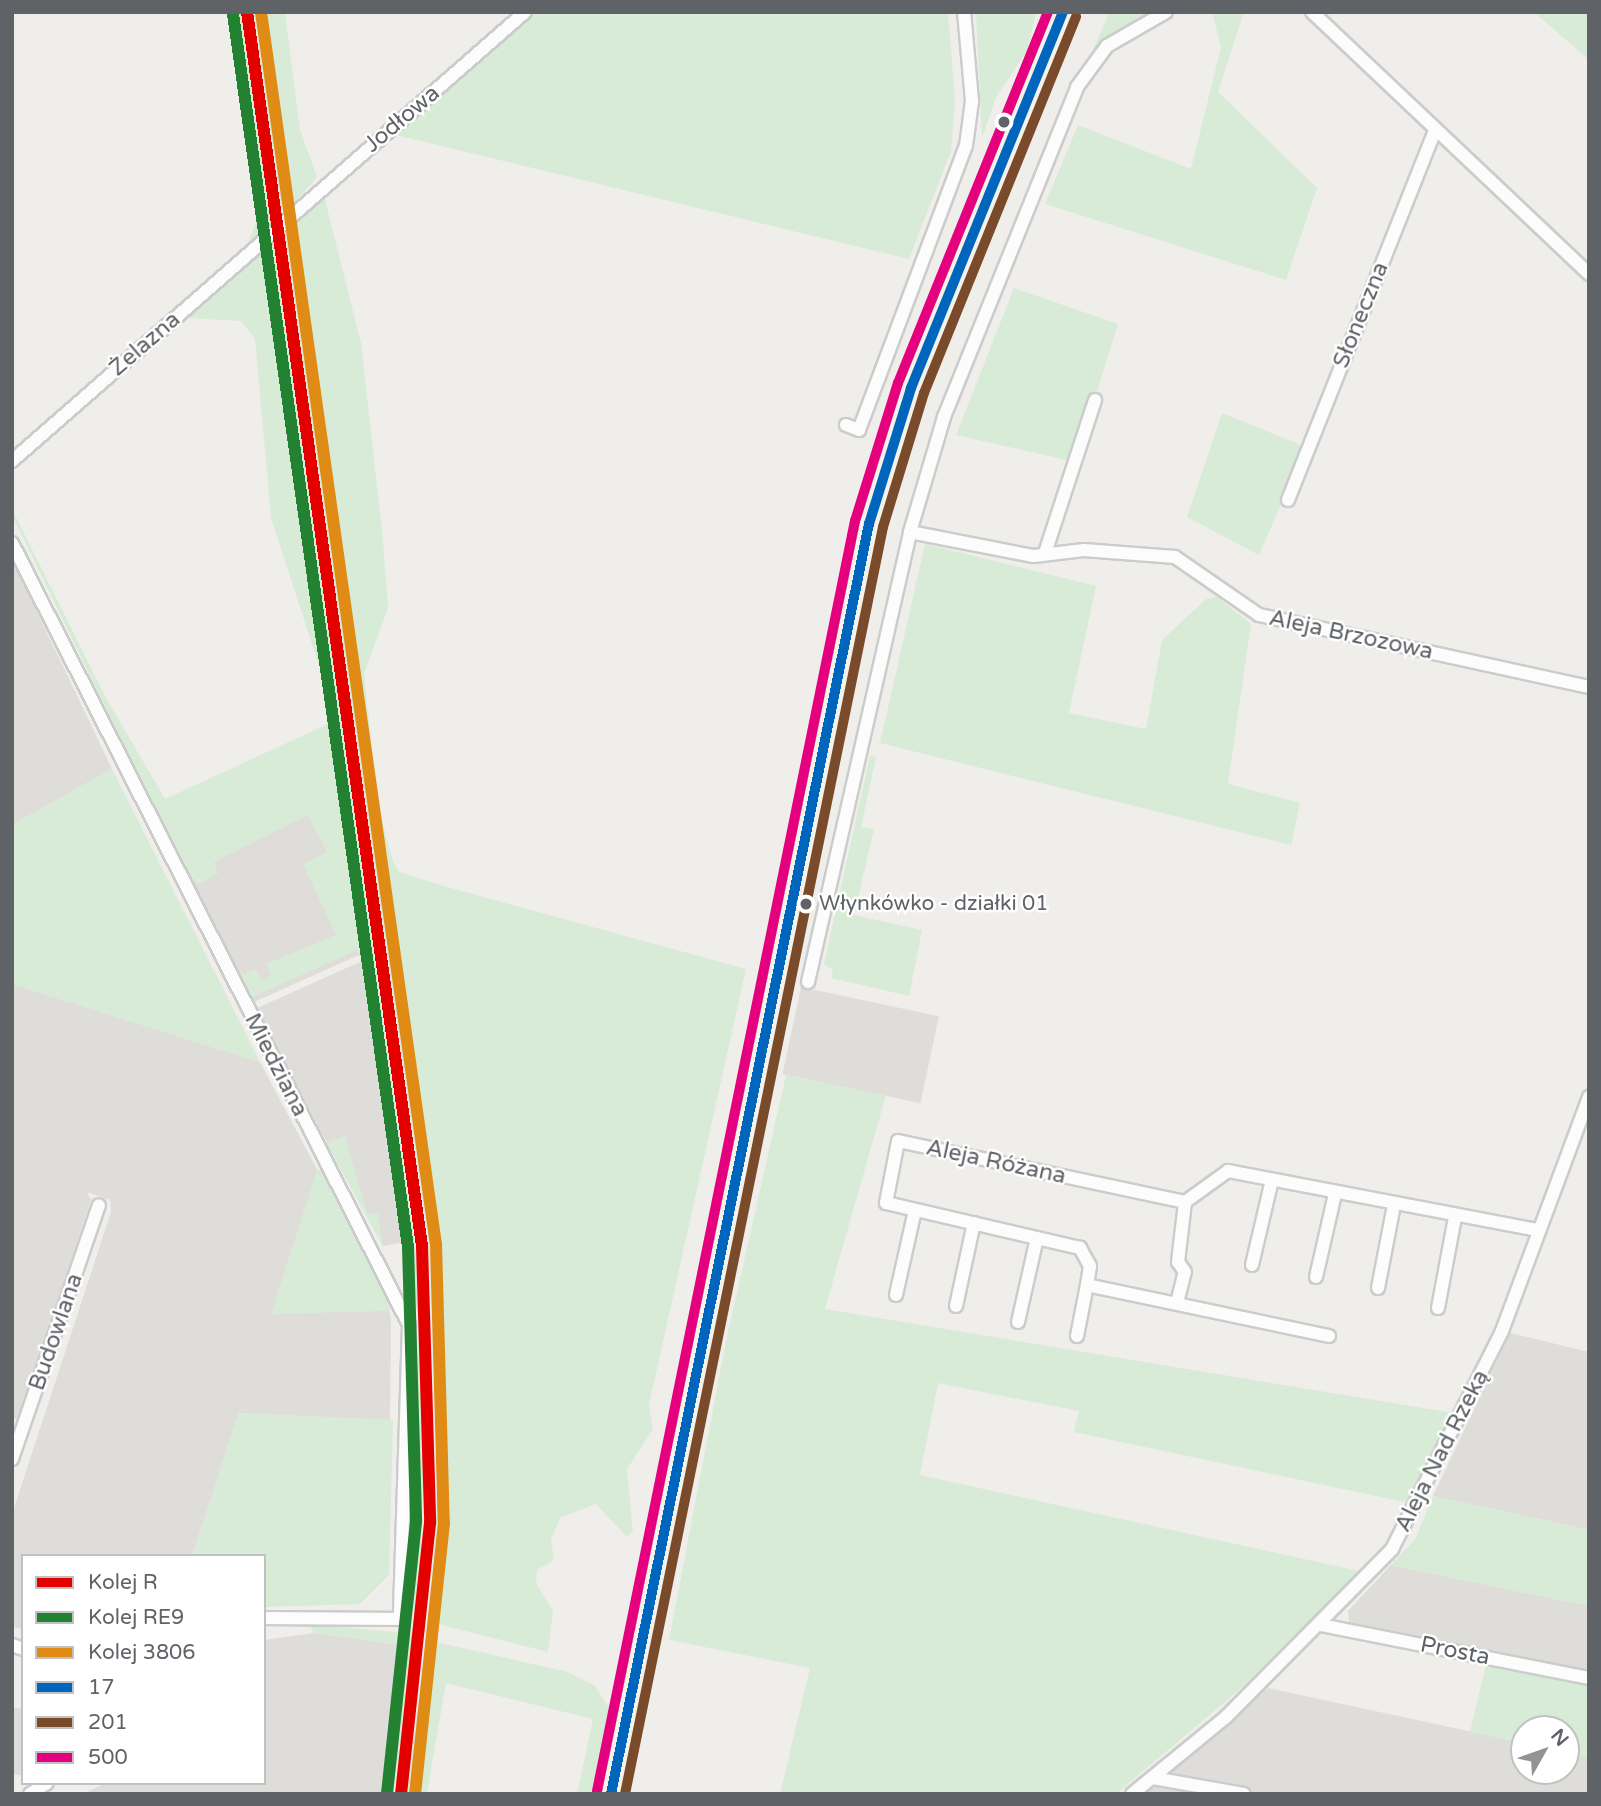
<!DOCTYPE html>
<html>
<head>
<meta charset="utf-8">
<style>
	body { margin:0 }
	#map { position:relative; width:1601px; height:1806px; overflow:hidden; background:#efeeea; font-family:"Varela Round",sans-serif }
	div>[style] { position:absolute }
	.industrial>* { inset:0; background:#dfddda; transform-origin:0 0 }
	.green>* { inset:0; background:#d8ebd6 }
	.roads { filter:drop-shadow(2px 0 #cbcccc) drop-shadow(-2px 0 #cbcccc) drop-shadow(0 2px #cbcccc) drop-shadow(0 -2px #cbcccc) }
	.minor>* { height:12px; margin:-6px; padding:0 6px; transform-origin:6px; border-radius:6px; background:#fdfcfc }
	.primary>* { height:19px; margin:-9.5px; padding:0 9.5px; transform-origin:9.5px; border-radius:9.5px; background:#f4f2e9 }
	.bus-1>* { height:10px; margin:-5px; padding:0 5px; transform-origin:5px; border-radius:5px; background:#0065bd }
	.bus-2>* { height:10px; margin:-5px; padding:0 5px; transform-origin:5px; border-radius:5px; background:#7a4b2a }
	.bus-3>* { height:10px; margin:-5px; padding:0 5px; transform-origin:5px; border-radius:5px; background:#e5007d }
	.rail-1>* { height:12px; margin:-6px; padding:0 6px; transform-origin:6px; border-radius:6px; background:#e50000 }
	.rail-2>* { height:12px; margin:-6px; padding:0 6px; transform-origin:6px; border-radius:6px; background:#238132 }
	.rail-3>* { height:12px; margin:-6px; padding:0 6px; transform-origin:6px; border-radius:6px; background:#df8b15 }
	.dots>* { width:19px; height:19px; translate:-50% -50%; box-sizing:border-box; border:4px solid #fff; border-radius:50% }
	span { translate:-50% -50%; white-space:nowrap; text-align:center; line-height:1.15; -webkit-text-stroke:5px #fff; paint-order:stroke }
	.bus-label { font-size:21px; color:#5f6368 }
	.left { translate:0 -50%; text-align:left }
	.street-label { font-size:23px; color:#5f6368 }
	.frame { position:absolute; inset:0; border:14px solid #5f6368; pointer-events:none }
	.legend { position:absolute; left:21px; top:1554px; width:245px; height:231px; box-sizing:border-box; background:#fff; border:2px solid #bfc1c3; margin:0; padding:9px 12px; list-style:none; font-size:21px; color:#5f6368 }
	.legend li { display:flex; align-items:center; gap:14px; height:35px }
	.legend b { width:35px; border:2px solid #bfc1c3 }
	.north { position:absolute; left:1510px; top:1715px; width:70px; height:70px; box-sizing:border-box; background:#fff; border:2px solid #bfc1c3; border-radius:50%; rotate:50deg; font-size:19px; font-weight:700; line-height:28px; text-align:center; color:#5f6368 }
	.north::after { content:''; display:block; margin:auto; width:24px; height:32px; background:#919496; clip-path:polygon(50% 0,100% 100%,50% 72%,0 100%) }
</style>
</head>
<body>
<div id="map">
	<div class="industrial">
		<i style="clip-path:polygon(12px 559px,112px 769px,12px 825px)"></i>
		<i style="clip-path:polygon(322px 734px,342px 897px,359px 955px,252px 1003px,152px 809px)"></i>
		<i style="clip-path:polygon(362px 961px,405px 1242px,383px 1246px,255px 1009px)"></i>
		<i style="clip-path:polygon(12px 984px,260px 1062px,320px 1175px,272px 1314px,388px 1302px,391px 1321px,390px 1420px,239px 1413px,192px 1556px,23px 1556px,23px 1629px,12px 1627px,12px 1514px,111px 1212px,110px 1200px,87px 1192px,91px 1200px,19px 1417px,12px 1420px)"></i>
		<i style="left:801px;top:987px;width:141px;height:89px;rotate:12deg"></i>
		<i style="clip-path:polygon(1510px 1333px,1589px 1352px,1589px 1530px,1433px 1496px)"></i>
		<i style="clip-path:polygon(1391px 1565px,1589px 1606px,1589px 1673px,1349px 1623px,1348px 1611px)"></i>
		<i style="clip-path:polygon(314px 1633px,403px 1645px,385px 1794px,84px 1794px,105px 1783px,264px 1783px,264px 1640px)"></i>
		<i style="clip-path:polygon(1268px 1688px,1524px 1743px,1524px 1771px,1566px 1771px,1566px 1752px,1589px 1757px,1589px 1794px,1143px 1794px)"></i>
		<i style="left:12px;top:1708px;width:11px;height:67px"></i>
	</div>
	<div class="green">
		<i style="clip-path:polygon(231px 12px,242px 12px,272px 213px,271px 223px,248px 244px,259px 214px)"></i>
		<i style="clip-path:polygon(251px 12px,285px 12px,300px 130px,317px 177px,287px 211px,279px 207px)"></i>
		<i style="clip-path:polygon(538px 12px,948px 12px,955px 101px,951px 151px,909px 259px,396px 135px)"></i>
		<i style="clip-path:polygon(976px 12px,1036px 12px,1027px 51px,996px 97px,982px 138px)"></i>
		<i style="clip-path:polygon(1110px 12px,1147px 12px,1091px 55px,1108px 15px)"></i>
		<i style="clip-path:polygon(1212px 12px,1244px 12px,1218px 92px,1317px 188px,1286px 280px,1045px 204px,1078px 125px,1191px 169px,1221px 47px)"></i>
		<i style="clip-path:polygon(1534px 12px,1589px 12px,1589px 60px)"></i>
		<i style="clip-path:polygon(324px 196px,361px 343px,383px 539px,388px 608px,364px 674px,378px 806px,393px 861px,399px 872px,447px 887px,746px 969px,649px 1405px,653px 1429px,627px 1469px,633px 1532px,627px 1537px,596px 1504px,560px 1518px,551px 1539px,554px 1560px,537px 1570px,536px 1583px,553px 1611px,548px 1652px,430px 1622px,439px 1451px,428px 1240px,285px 241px,284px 227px)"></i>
		<i style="clip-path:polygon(274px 235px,417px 1261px,425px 1412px,419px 1620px,412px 1605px,419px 1321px,362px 961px,357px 950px,250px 998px,234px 967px,244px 975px,255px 969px,262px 980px,271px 975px,266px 964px,336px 935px,303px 864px,327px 852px,308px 815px,214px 862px,218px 874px,200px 883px,189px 880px,12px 515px,12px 509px,105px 696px,165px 799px,326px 725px,331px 710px,323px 678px,271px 518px,255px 339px,241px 321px,188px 318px)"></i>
		<i style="clip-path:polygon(1014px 288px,1118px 324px,1075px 462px,956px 435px)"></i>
		<i style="clip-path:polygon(1222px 413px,1306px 447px,1259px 555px,1187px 517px)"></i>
		<i style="clip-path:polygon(925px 544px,1096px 586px,1069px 713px,1146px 729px,1162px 640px,1206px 599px,1217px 597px,1251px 624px,1228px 784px,1300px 803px,1291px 845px,880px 743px)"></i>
		<i style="clip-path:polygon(870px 756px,876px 757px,861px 827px,874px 829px,854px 915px,922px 930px,909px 996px,831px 978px,833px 970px,824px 964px)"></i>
		<i style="clip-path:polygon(112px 769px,260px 1062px,12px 984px,12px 825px)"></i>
		<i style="clip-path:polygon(786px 1075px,886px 1095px,825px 1309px,1453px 1413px,1409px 1503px,1074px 1432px,1079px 1411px,938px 1383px,920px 1475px,1359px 1571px,1246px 1684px,1116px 1794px,780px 1794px,810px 1668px,669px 1640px,726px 1341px)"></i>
		<i style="clip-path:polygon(345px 1136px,367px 1214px,378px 1213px,383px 1246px,326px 1143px)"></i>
		<i style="clip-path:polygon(323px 1168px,392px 1302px,388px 1311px,271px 1314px,317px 1170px)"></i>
		<i style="clip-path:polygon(239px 1413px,393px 1420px,389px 1575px,360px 1604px,264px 1607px,264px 1556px,192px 1556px)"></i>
		<i style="clip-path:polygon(1433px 1496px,1589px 1530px,1589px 1606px,1391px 1565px,1416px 1538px)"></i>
		<i style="clip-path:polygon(309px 1624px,416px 1634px,393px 1794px,385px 1794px,403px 1645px,314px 1633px)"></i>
		<i style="clip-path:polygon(427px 1640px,568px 1672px,595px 1686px,610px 1710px,596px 1794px,577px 1794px,593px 1719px,446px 1683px,427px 1794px,406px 1794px)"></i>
		<i style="clip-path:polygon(1486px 1665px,1589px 1684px,1589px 1757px,1566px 1752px,1566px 1729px,1524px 1729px,1524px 1743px,1470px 1732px)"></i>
	</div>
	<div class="roads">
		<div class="minor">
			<i style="left:1312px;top:12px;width:381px;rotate:43.4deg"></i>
			<i style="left:846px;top:425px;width:14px;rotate:21deg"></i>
			<i style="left:859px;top:430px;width:303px;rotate:-69.4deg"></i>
			<i style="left:966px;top:146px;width:45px;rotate:-82.4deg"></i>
			<i style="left:972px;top:101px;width:89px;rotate:-95.1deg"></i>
			<i style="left:12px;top:461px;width:682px;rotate:-41.19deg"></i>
			<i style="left:1288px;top:500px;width:397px;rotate:-68.3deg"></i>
			<i style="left:910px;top:532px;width:126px;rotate:11deg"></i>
			<i style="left:1034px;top:556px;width:50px;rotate:-6.8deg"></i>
			<i style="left:1084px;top:550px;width:91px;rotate:4.4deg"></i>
			<i style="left:1175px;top:557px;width:102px;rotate:34.6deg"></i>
			<i style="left:1259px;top:615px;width:338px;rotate:12.3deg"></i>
			<i style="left:12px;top:543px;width:877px;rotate:63.08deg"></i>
			<i style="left:409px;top:1325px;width:294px;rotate:91.8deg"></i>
			<i style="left:400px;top:1619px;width:136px;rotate:-179.6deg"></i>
			<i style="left:1045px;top:553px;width:161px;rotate:-71.9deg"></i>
			<i style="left:808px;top:982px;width:461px;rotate:-77.2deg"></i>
			<i style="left:910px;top:532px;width:120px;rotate:-73.5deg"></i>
			<i style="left:944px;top:417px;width:356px;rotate:-68deg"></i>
			<i style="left:1077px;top:87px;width:51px;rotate:-53.8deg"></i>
			<i style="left:1107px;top:46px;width:68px;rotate:-30deg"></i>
			<i style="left:1252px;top:1265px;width:87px;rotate:-76.8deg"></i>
			<i style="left:1316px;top:1277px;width:85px;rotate:-77.1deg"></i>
			<i style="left:1378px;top:1288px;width:85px;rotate:-79.1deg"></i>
			<i style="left:896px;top:1295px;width:87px;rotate:-77.4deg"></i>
			<i style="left:1177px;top:1303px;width:32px;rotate:-76deg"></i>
			<i style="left:1185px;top:1272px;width:12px;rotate:-125deg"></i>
			<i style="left:1178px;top:1262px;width:60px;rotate:-83.3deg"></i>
			<i style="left:956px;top:1306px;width:85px;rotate:-77.8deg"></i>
			<i style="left:1438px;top:1308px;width:93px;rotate:-79.4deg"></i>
			<i style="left:1018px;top:1322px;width:86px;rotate:-77.3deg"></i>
			<i style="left:1077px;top:1336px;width:52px;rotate:-78.9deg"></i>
			<i style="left:1329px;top:1336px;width:247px;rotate:-168.1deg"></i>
			<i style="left:1087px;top:1285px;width:19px;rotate:-81deg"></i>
			<i style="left:1090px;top:1266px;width:21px;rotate:-119deg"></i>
			<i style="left:1080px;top:1248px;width:199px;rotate:-166.9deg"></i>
			<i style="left:886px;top:1203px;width:63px;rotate:-79deg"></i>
			<i style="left:898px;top:1141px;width:293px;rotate:12deg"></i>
			<i style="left:1185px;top:1202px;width:53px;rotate:-35.8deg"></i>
			<i style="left:1228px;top:1171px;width:315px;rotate:10.8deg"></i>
			<i style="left:12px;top:1459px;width:268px;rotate:-71.1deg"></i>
			<i style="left:1321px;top:1625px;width:273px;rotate:11.2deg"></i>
			<i style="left:12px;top:1645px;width:12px;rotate:20deg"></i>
			<i style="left:1153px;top:1778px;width:92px;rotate:10deg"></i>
			<i style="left:30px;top:1794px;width:20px;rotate:-33deg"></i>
			<i style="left:1132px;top:1794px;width:122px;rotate:-39.3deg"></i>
			<i style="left:1226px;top:1717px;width:236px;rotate:-45.3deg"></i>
			<i style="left:1392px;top:1549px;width:244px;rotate:-63.2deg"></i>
			<i style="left:1502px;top:1331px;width:250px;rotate:-69.6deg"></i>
		</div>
		<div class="primary">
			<i style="left:611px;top:1794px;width:1296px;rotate:-78.52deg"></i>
			<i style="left:869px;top:524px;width:142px;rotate:-72.8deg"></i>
			<i style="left:911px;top:388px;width:406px;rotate:-68deg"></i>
		</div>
	</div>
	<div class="bus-1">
		<i style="left:611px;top:1794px;width:1296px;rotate:-78.52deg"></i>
		<i style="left:869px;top:524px;width:142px;rotate:-72.8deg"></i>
		<i style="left:911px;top:388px;width:406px;rotate:-68deg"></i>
	</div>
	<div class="bus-2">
		<i style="left:625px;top:1794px;width:1293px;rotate:-78.49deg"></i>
		<i style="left:883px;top:527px;width:140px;rotate:-73deg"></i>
		<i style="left:924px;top:393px;width:406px;rotate:-68deg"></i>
	</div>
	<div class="bus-3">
		<i style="left:597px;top:1791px;width:1296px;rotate:-78.52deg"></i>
		<i style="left:855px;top:521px;width:145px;rotate:-72.7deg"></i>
		<i style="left:898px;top:383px;width:400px;rotate:-68deg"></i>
	</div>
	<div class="rail-1">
		<i style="left:247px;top:12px;width:1246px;rotate:81.93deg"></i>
		<i style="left:422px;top:1246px;width:277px;rotate:88.3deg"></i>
		<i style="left:430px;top:1523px;width:273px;rotate:96.1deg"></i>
	</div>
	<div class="rail-2">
		<i style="left:233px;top:14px;width:1245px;rotate:81.92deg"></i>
		<i style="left:408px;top:1247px;width:275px;rotate:88.3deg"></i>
		<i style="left:416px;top:1522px;width:273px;rotate:96.1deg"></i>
	</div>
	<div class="rail-3">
		<i style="left:261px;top:12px;width:1244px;rotate:81.92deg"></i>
		<i style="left:436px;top:1244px;width:279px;rotate:88.4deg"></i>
		<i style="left:444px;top:1523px;width:273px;rotate:96.1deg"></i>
	</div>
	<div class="dots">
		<i style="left:1004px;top:122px;background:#5f6368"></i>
		<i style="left:806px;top:904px;background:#5f6368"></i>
	</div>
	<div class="bus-label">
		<span class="left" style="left:819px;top:904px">Włynkówko - działki 01</span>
	</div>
	<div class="street-label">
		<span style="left:402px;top:119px;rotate:-40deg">Jodłowa</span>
		<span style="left:1361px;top:315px;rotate:-68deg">Słoneczna</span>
		<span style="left:145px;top:344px;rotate:-41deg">Żelazna</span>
		<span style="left:1351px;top:635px;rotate:12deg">Aleja Brzozowa</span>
		<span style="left:276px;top:1065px;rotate:63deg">Miedziana</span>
		<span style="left:996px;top:1162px;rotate:12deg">Aleja Różana</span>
		<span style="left:56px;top:1332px;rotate:-71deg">Budowlana</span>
		<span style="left:1442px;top:1451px;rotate:-63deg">Aleja Nad Rzeką</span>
		<span style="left:1455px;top:1651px;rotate:11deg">Prosta</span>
	</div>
	<div class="frame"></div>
	<ul class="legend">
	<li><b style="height:9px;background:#e50000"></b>Kolej R</li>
	<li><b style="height:9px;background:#238132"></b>Kolej RE9</li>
	<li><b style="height:9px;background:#df8b15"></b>Kolej 3806</li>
	<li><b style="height:9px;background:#0065bd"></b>17</li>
	<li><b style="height:9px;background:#7a4b2a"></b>201</li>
	<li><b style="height:9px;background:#e5007d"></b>500</li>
	</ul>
	<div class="north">N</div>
</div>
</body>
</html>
